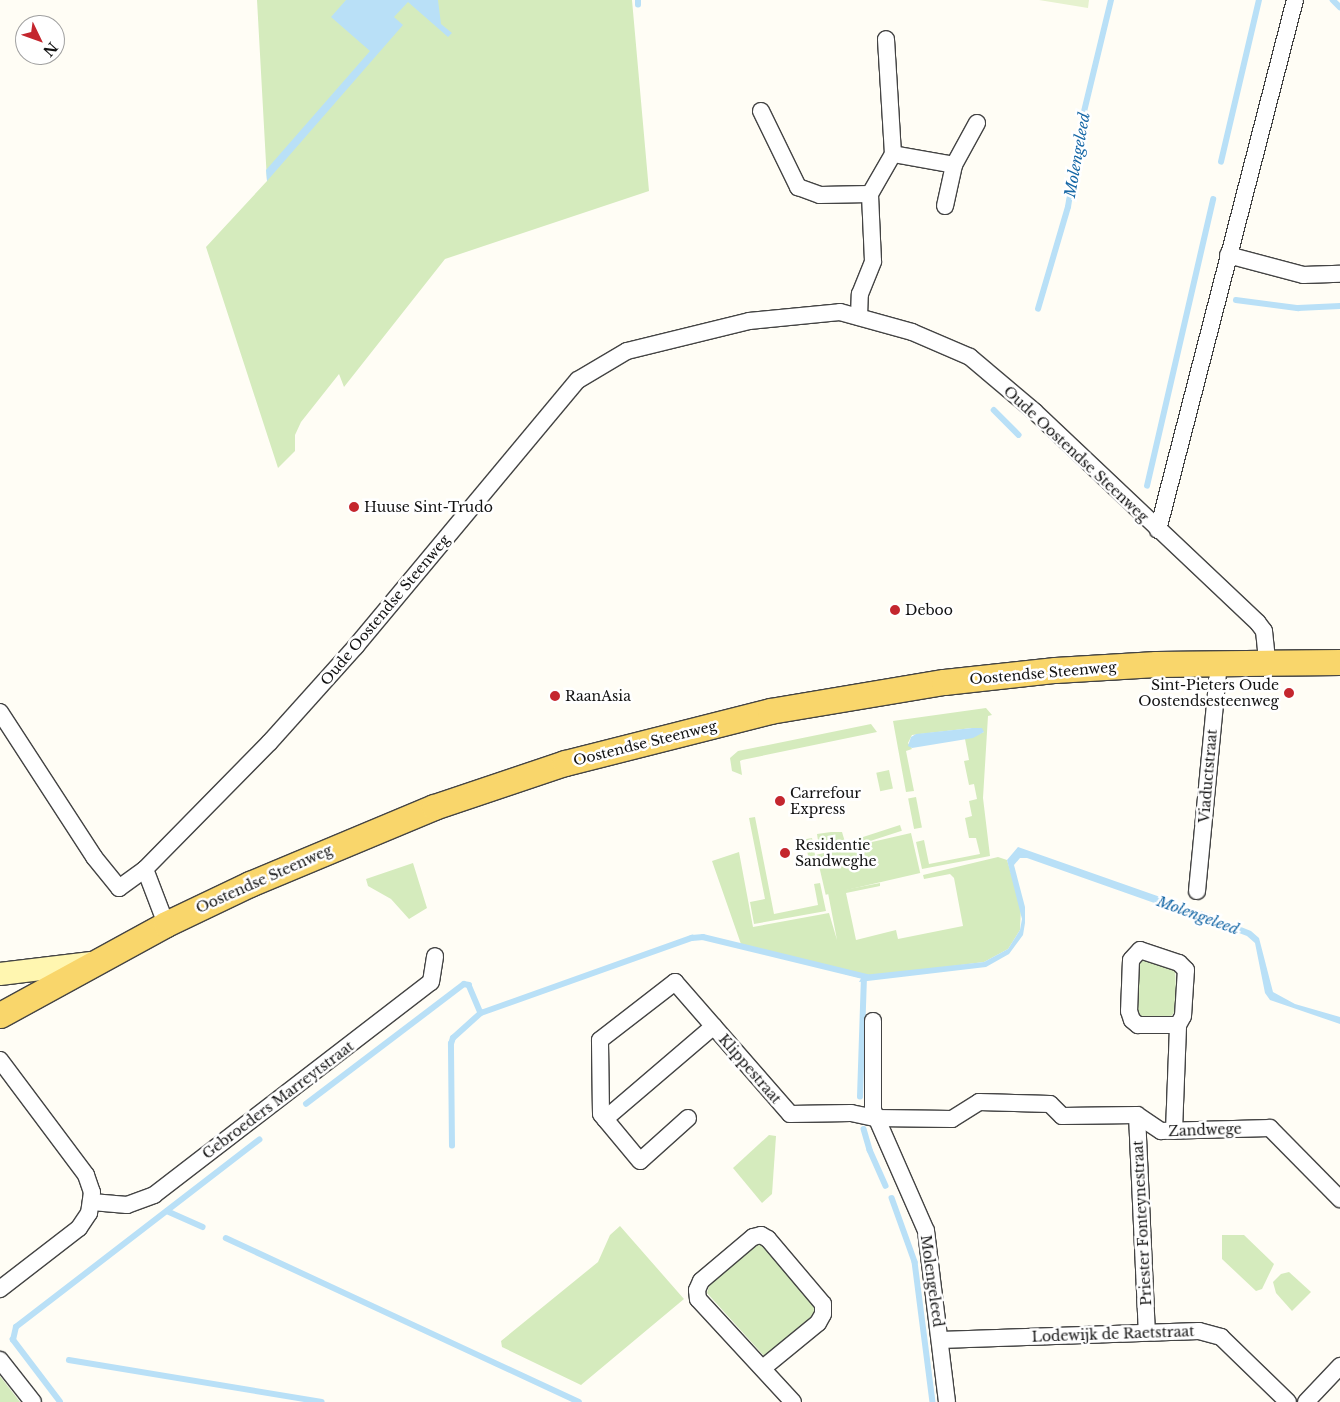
<!DOCTYPE html>
<html>
<head>
<meta charset="utf-8">
<style>
	body { margin:0 }
	#map { position:relative; width:1340px; height:1402px; overflow:hidden; background:#fffdf5; font-family:"Libre Baskerville",serif }
	div>[style] { position:absolute }
	.green>* { inset:0; background:#d5ebbd; transform-origin:0 0 }
	.pitch>* { inset:0; background:#e6f2cf }
	.water>* { inset:0; background:#b9e0f7 }
	.stream>* { height:5.5px; margin:-2.75px; padding:0 2.75px; transform-origin:2.75px; border-radius:2.75px; background:#b9e0f7 }
	.roads { filter:drop-shadow(1px 0 #444) drop-shadow(-1px 0 #444) drop-shadow(0 1px #444) drop-shadow(0 -1px #444) }
	.street>* { height:16px; margin:-8px; padding:0 8px; transform-origin:8px; border-radius:8px; background:#fff }
	.secondary>* { height:22px; margin:-11px; padding:0 11px; transform-origin:11px; border-radius:11px; background:#fff6b0 }
	.primary>* { height:25px; margin:-12.5px; padding:0 12.5px; transform-origin:12.5px; border-radius:12.5px; background:#f9d66b }
	.dots>* { width:14px; height:14px; translate:-50% -50%; box-sizing:border-box; border:2px solid #fff; border-radius:50% }
	span { translate:-50% -50%; white-space:nowrap; text-align:center; line-height:1.15; -webkit-text-stroke:5px #fff; paint-order:stroke }
	.street-label { font-size:14px; color:#111 }
	.poi-label { font-size:14px; color:#111 }
	.left { translate:0 -50%; text-align:left }
	.right { translate:-100% -50%; text-align:right }
	.water-label { font-size:15px; color:#1768a6; font-style:italic }
	.north { position:absolute; left:15px; top:15px; width:50px; height:50px; box-sizing:border-box; background:#fff; border:1px solid #a0a0a0; border-radius:50%; rotate:132deg; font-size:14px; font-weight:700; line-height:20px; text-align:center; color:#111 }
	.north::after { content:''; display:block; margin:auto; width:18px; height:22px; background:#c4262e; clip-path:polygon(50% 0,100% 100%,50% 72%,0 100%) }
</style>
</head>
<body>
<div id="map">
	<div class="green">
		<i style="clip-path:polygon(257px 0,632px 0,649px 191px,445px 259px,344px 387px,339px 374px,301px 422px,295px 435px,295px 451px,278px 468px,206px 247px,267px 181px)"></i>
		<i style="clip-path:polygon(986px 708px,992px 715px,988px 716px,983px 798px,990px 856px,922px 869px,916px 842px,924px 840px,929px 864px,980px 854px,976px 838px,969px 838px,965px 818px,972px 816px,969px 801px,977px 799px,974px 784px,969px 785px,964px 761px,969px 760px,965px 739px,984px 732px,972px 728px,912px 735px,908px 743px,912px 749px,906px 751px,914px 791px,906px 792px,893px 721px)"></i>
		<i style="clip-path:polygon(871px 724px,877px 732px,742px 760px,740px 761px,742px 775px,732px 771px,730px 758px,738px 751px)"></i>
		<i style="left:889px;top:770px;width:19px;height:13px;rotate:78deg"></i>
		<i style="left:916px;top:797px;width:31px;height:8px;rotate:79deg"></i>
		<i style="clip-path:polygon(755px 817px,774px 914px,818px 905px,814px 884px,820px 883px,826px 911px,754px 924px,750px 902px,765px 899px,749px 818px)"></i>
		<i style="left:900px;top:825px;width:6px;height:51px;rotate:72deg"></i>
		<i style="clip-path:polygon(831px 832px,842px 832px,845px 842px,819px 847px,817px 834px)"></i>
		<i style="left:911px;top:833px;width:41px;height:97px;rotate:77deg"></i>
		<i style="left:812px;top:838px;width:28px;height:7px;rotate:80deg"></i>
		<i style="clip-path:polygon(739px 852px,753px 927px,829px 913px,837px 940px,828px 893px,880px 883px,880px 886px,846px 893px,856px 940px,896px 930px,898px 939px,963px 926px,954px 878px,950px 874px,924px 879px,923px 875px,998px 857px,1007px 860px,1021px 907px,1020px 930px,1008px 949px,984px 962px,860px 978px,742px 947px,712px 861px)"></i>
		<i style="clip-path:polygon(413px 863px,427px 908px,409px 919px,391px 899px,368px 886px,366px 879px)"></i>
		<i style="clip-path:polygon(1141px 959px,1175px 970px,1177px 1008px,1170px 1018px,1144px 1019px,1138px 1013px,1137px 964px)"></i>
		<i style="clip-path:polygon(769px 1135px,776px 1136px,772px 1194px,762px 1203px,733px 1168px)"></i>
		<i style="clip-path:polygon(620px 1226px,684px 1299px,581px 1385px,502px 1347px,501px 1341px,598px 1262px,610px 1235px)"></i>
		<i style="clip-path:polygon(1222px 1235px,1244px 1235px,1274px 1264px,1262px 1289px,1256px 1291px,1222px 1259px)"></i>
		<i style="clip-path:polygon(757px 1244px,765px 1245px,816px 1307px,814px 1318px,765px 1357px,707px 1293px,710px 1283px)"></i>
		<i style="clip-path:polygon(1289px 1272px,1311px 1292px,1292px 1311px,1276px 1293px,1273px 1282px,1281px 1274px)"></i>
		<i style="clip-path:polygon(0 1376px,20px 1402px,0 1402px)"></i>
	</div>
	<div class="pitch">
		<i style="clip-path:polygon(1039px 0,1089px 0,1088px 8px)"></i>
	</div>
	<div class="water">
		<i style="clip-path:polygon(346px 0,438px 0,441px 24px,452px 33px,448px 37px,408px 2px,394px 17px,403px 25px,267px 181px,266px 170px,370px 51px,331px 17px)"></i>
		<i style="clip-path:polygon(972px 728px,982px 728px,984px 732px,973px 738px,912px 748px,908px 746px,911px 737px,916px 734px)"></i>
		<i style="clip-path:polygon(1018px 847px,1183px 905px,1182px 910px,1177px 911px,1027px 858px,1020px 858px,1014px 865px,1025px 907px,1025px 923px,1023px 935px,1009px 954px,986px 967px,859px 982px,863px 975px,984px 962px,1008px 949px,1020px 930px,1022px 919px,1007px 860px)"></i>
		<i style="clip-path:polygon(1201px 911px,1251px 931px,1259px 938px,1273px 992px,1295px 1004px,1340px 1017px,1340px 1024px,1270px 1000px,1265px 993px,1255px 943px,1247px 936px,1199px 918px)"></i>
	</div>
	<div class="stream">
		<i style="left:1333px;top:0;width:10px;rotate:45deg"></i>
		<i style="left:638px;top:5px;width:5px;rotate:-90deg"></i>
		<i style="left:1221px;top:162px;width:166px;rotate:-76.8deg"></i>
		<i style="left:1236px;top:300px;width:63px;rotate:7.4deg"></i>
		<i style="left:1298px;top:308px;width:42px;rotate:-2.7deg"></i>
		<i style="left:1038px;top:309px;width:106px;rotate:-73.6deg"></i>
		<i style="left:1068px;top:207px;width:92px;rotate:-80.6deg"></i>
		<i style="left:1083px;top:116px;width:119px;rotate:-76.4deg"></i>
		<i style="left:994px;top:410px;width:35px;rotate:45deg"></i>
		<i style="left:1147px;top:486px;width:294px;rotate:-77deg"></i>
		<i style="left:1177px;top:906px;width:31px;rotate:21deg"></i>
		<i style="left:860px;top:1097px;width:119px;rotate:-88.1deg"></i>
		<i style="left:306px;top:1104px;width:198px;rotate:-37.2deg"></i>
		<i style="left:464px;top:984px;width:5px;rotate:11deg"></i>
		<i style="left:469px;top:985px;width:30px;rotate:67deg"></i>
		<i style="left:864px;top:1129px;width:22px;rotate:74deg"></i>
		<i style="left:870px;top:1150px;width:39px;rotate:66deg"></i>
		<i style="left:452px;top:1146px;width:102px;rotate:-90.6deg"></i>
		<i style="left:451px;top:1044px;width:6px;rotate:-72deg"></i>
		<i style="left:453px;top:1038px;width:38px;rotate:-42deg"></i>
		<i style="left:481px;top:1013px;width:224px;rotate:-19.6deg"></i>
		<i style="left:692px;top:938px;width:11px;rotate:-5deg"></i>
		<i style="left:703px;top:937px;width:169px;rotate:13.7deg"></i>
		<i style="left:892px;top:1198px;width:68px;rotate:70.2deg"></i>
		<i style="left:915px;top:1262px;width:141px;rotate:82.7deg"></i>
		<i style="left:167px;top:1211px;width:39px;rotate:24deg"></i>
		<i style="left:226px;top:1238px;width:389px;rotate:24.9deg"></i>
		<i style="left:69px;top:1360px;width:256px;rotate:9.4deg"></i>
		<i style="left:60px;top:1402px;width:78px;rotate:-127.2deg"></i>
		<i style="left:13px;top:1340px;width:13px;rotate:-77deg"></i>
		<i style="left:16px;top:1327px;width:307px;rotate:-37.6deg"></i>
	</div>
	<div class="roads">
		<div class="street">
			<i style="left:761px;top:111px;width:85px;rotate:64deg"></i>
			<i style="left:798px;top:187px;width:23px;rotate:20deg"></i>
			<i style="left:820px;top:195px;width:50px;rotate:-1.1deg"></i>
			<i style="left:893px;top:154px;width:62px;rotate:10.2deg"></i>
			<i style="left:945px;top:206px;width:42px;rotate:-77.6deg"></i>
			<i style="left:954px;top:165px;width:48px;rotate:-61.3deg"></i>
			<i style="left:1228px;top:255px;width:78px;rotate:14.9deg"></i>
			<i style="left:1303px;top:275px;width:37px;rotate:-2deg"></i>
			<i style="left:859px;top:317px;width:23px;rotate:-88deg"></i>
			<i style="left:860px;top:294px;width:35px;rotate:-68deg"></i>
			<i style="left:873px;top:261px;width:67px;rotate:-92.6deg"></i>
			<i style="left:870px;top:194px;width:46px;rotate:-60.1deg"></i>
			<i style="left:893px;top:154px;width:115px;rotate:-93.5deg"></i>
			<i style="left:1158px;top:530px;width:547px;rotate:-75.51deg"></i>
			<i style="left:0;top:712px;width:173px;rotate:57deg"></i>
			<i style="left:94px;top:857px;width:40px;rotate:51deg"></i>
			<i style="left:119px;top:888px;width:32px;rotate:-36deg"></i>
			<i style="left:145px;top:869px;width:178px;rotate:-45.5deg"></i>
			<i style="left:270px;top:742px;width:129px;rotate:-48.1deg"></i>
			<i style="left:356px;top:646px;width:346px;rotate:-50.2deg"></i>
			<i style="left:578px;top:380px;width:57px;rotate:-30.6deg"></i>
			<i style="left:627px;top:351px;width:126px;rotate:-13.8deg"></i>
			<i style="left:749px;top:321px;width:91px;rotate:-5.6deg"></i>
			<i style="left:840px;top:312px;width:75px;rotate:15.5deg"></i>
			<i style="left:912px;top:332px;width:63px;rotate:23.3deg"></i>
			<i style="left:970px;top:357px;width:84px;rotate:40.2deg"></i>
			<i style="left:1034px;top:411px;width:308px;rotate:43.4deg"></i>
			<i style="left:1258px;top:623px;width:10px;rotate:53deg"></i>
			<i style="left:1264px;top:631px;width:31px;rotate:84deg"></i>
			<i style="left:145px;top:869px;width:59px;rotate:69.1deg"></i>
			<i style="left:1197px;top:891px;width:230px;rotate:-84.5deg"></i>
			<i style="left:873px;top:1021px;width:89px;rotate:90deg"></i>
			<i style="left:873px;top:1110px;width:132px;rotate:66.3deg"></i>
			<i style="left:926px;top:1231px;width:172px;rotate:83deg"></i>
			<i style="left:0;top:1060px;width:144px;rotate:53.2deg"></i>
			<i style="left:86px;top:1175px;width:18px;rotate:71deg"></i>
			<i style="left:92px;top:1192px;width:21px;rotate:98deg"></i>
			<i style="left:89px;top:1213px;width:18px;rotate:124deg"></i>
			<i style="left:79px;top:1228px;width:100px;rotate:142.3deg"></i>
			<i style="left:1137px;top:1115px;width:217px;rotate:87.4deg"></i>
			<i style="left:688px;top:1118px;width:64px;rotate:138.1deg"></i>
			<i style="left:640px;top:1161px;width:61px;rotate:-129.7deg"></i>
			<i style="left:601px;top:1114px;width:74px;rotate:-90.8deg"></i>
			<i style="left:600px;top:1040px;width:95px;rotate:-37.7deg"></i>
			<i style="left:675px;top:982px;width:175px;rotate:48.9deg"></i>
			<i style="left:790px;top:1114px;width:61px;rotate:-0.9deg"></i>
			<i style="left:851px;top:1113px;width:25px;rotate:12deg"></i>
			<i style="left:875px;top:1118px;width:77px;rotate:0.7deg"></i>
			<i style="left:952px;top:1119px;width:32px;rotate:-32deg"></i>
			<i style="left:979px;top:1102px;width:71px;rotate:1.6deg"></i>
			<i style="left:1050px;top:1104px;width:17px;rotate:45deg"></i>
			<i style="left:1062px;top:1116px;width:75px;rotate:-0.8deg"></i>
			<i style="left:1137px;top:1115px;width:29px;rotate:34deg"></i>
			<i style="left:1161px;top:1131px;width:109px;rotate:-1.6deg"></i>
			<i style="left:1270px;top:1128px;width:100px;rotate:45.4deg"></i>
			<i style="left:605px;top:1119px;width:143px;rotate:-40.5deg"></i>
			<i style="left:1174px;top:1131px;width:106px;rotate:-87.8deg"></i>
			<i style="left:1178px;top:1025px;width:10px;rotate:-61deg"></i>
			<i style="left:1183px;top:1016px;width:46px;rotate:-86.3deg"></i>
			<i style="left:1186px;top:970px;width:10px;rotate:-135deg"></i>
			<i style="left:1179px;top:963px;width:41px;rotate:-161.6deg"></i>
			<i style="left:1140px;top:950px;width:13px;rotate:132deg"></i>
			<i style="left:1131px;top:960px;width:51px;rotate:92.2deg"></i>
			<i style="left:1129px;top:1011px;width:9px;rotate:72deg"></i>
			<i style="left:1132px;top:1020px;width:8px;rotate:40deg"></i>
			<i style="left:1138px;top:1025px;width:40px"></i>
			<i style="left:92px;top:1202px;width:35px;rotate:5deg"></i>
			<i style="left:127px;top:1205px;width:29px;rotate:-20deg"></i>
			<i style="left:154px;top:1195px;width:349px;rotate:-37.6deg"></i>
			<i style="left:431px;top:982px;width:26px;rotate:-81deg"></i>
			<i style="left:940px;top:1340px;width:259px;rotate:-2deg"></i>
			<i style="left:1199px;top:1331px;width:23px;rotate:15deg"></i>
			<i style="left:1221px;top:1337px;width:93px;rotate:44.1deg"></i>
			<i style="left:0;top:1360px;width:53px;rotate:51.8deg"></i>
			<i style="left:763px;top:1368px;width:71px;rotate:-39.3deg"></i>
			<i style="left:818px;top:1323px;width:10px;rotate:-61deg"></i>
			<i style="left:823px;top:1314px;width:10px;rotate:-90deg"></i>
			<i style="left:823px;top:1304px;width:85px;rotate:-130.2deg"></i>
			<i style="left:768px;top:1239px;width:8px;rotate:-150deg"></i>
			<i style="left:761px;top:1235px;width:8px;rotate:166deg"></i>
			<i style="left:753px;top:1237px;width:68px;rotate:139.8deg"></i>
			<i style="left:701px;top:1281px;width:10px;rotate:114deg"></i>
			<i style="left:697px;top:1290px;width:9px;rotate:84deg"></i>
			<i style="left:698px;top:1299px;width:140px;rotate:47.3deg"></i>
			<i style="left:1306px;top:1402px;width:50px;rotate:-46.6deg"></i>
		</div>
		<div class="secondary">
			<i style="left:0;top:974px;width:92px;rotate:-6.9deg"></i>
		</div>
		<div class="primary">
			<i style="left:0;top:1015px;width:189px;rotate:-28.7deg"></i>
			<i style="left:166px;top:924px;width:93px;rotate:-25.5deg"></i>
			<i style="left:250px;top:884px;width:199px;rotate:-22.7deg"></i>
			<i style="left:434px;top:807px;width:138px;rotate:-18.6deg"></i>
			<i style="left:565px;top:763px;width:211px;rotate:-14.2deg"></i>
			<i style="left:770px;top:711px;width:176px;rotate:-9.5deg"></i>
			<i style="left:944px;top:682px;width:112px;rotate:-6.2deg"></i>
			<i style="left:1055px;top:670px;width:101px;rotate:-3.4deg"></i>
			<i style="left:1156px;top:664px;width:184px;rotate:-0.6deg"></i>
		</div>
	</div>
	<div class="dots">
		<i style="left:354px;top:507px;background:#c4262e"></i>
		<i style="left:895px;top:610px;background:#c4262e"></i>
		<i style="left:1289px;top:693px;background:#c4262e"></i>
		<i style="left:555px;top:696px;background:#c4262e"></i>
		<i style="left:780px;top:801px;background:#c4262e"></i>
		<i style="left:785px;top:853px;background:#c4262e"></i>
	</div>
	<div class="street-label">
		<span style="left:1076px;top:454px;rotate:43deg">Oude Oostendse Steenweg</span>
		<span style="left:385px;top:610px;rotate:-50deg">Oude Oostendse Steenweg</span>
		<span style="left:1043px;top:673px;rotate:-5deg">Oostendse Steenweg</span>
		<span style="left:645px;top:743px;rotate:-14deg">Oostendse Steenweg</span>
		<span style="left:1208px;top:776px;rotate:-85deg">Viaductstraat</span>
		<span style="left:264px;top:879px;rotate:-24deg">Oostendse Steenweg</span>
		<span style="left:750px;top:1069px;rotate:49deg">Klippestraat</span>
		<span style="left:278px;top:1100px;rotate:-37deg">Gebroeders Marreytstraat</span>
		<span style="left:1205px;top:1130px;rotate:-2deg">Zandwege</span>
		<span style="left:1142px;top:1223px;rotate:-93deg">Priester Fonteynestraat</span>
		<span style="left:932px;top:1281px;rotate:82deg">Molengeleed</span>
		<span style="left:1113px;top:1334px;rotate:-2deg">Lodewijk de Raetstraat</span>
	</div>
	<div class="poi-label">
		<span class="left" style="left:364px;top:507px">Huuse Sint-Trudo</span>
		<span class="left" style="left:905px;top:610px">Deboo</span>
		<span class="right" style="left:1279px;top:693px">Sint-Pieters Oude<br>Oostendsesteenweg</span>
		<span class="left" style="left:565px;top:696px">RaanAsia</span>
		<span class="left" style="left:790px;top:801px">Carrefour<br>Express</span>
		<span class="left" style="left:795px;top:853px">Residentie<br>Sandweghe</span>
	</div>
	<div class="water-label">
		<span style="left:1077px;top:155px;rotate:-80deg">Molengeleed</span>
		<span style="left:1198px;top:915px;rotate:20deg">Molengeleed</span>
	</div>
	<div class="north">N</div>
</div>
</body>
</html>
